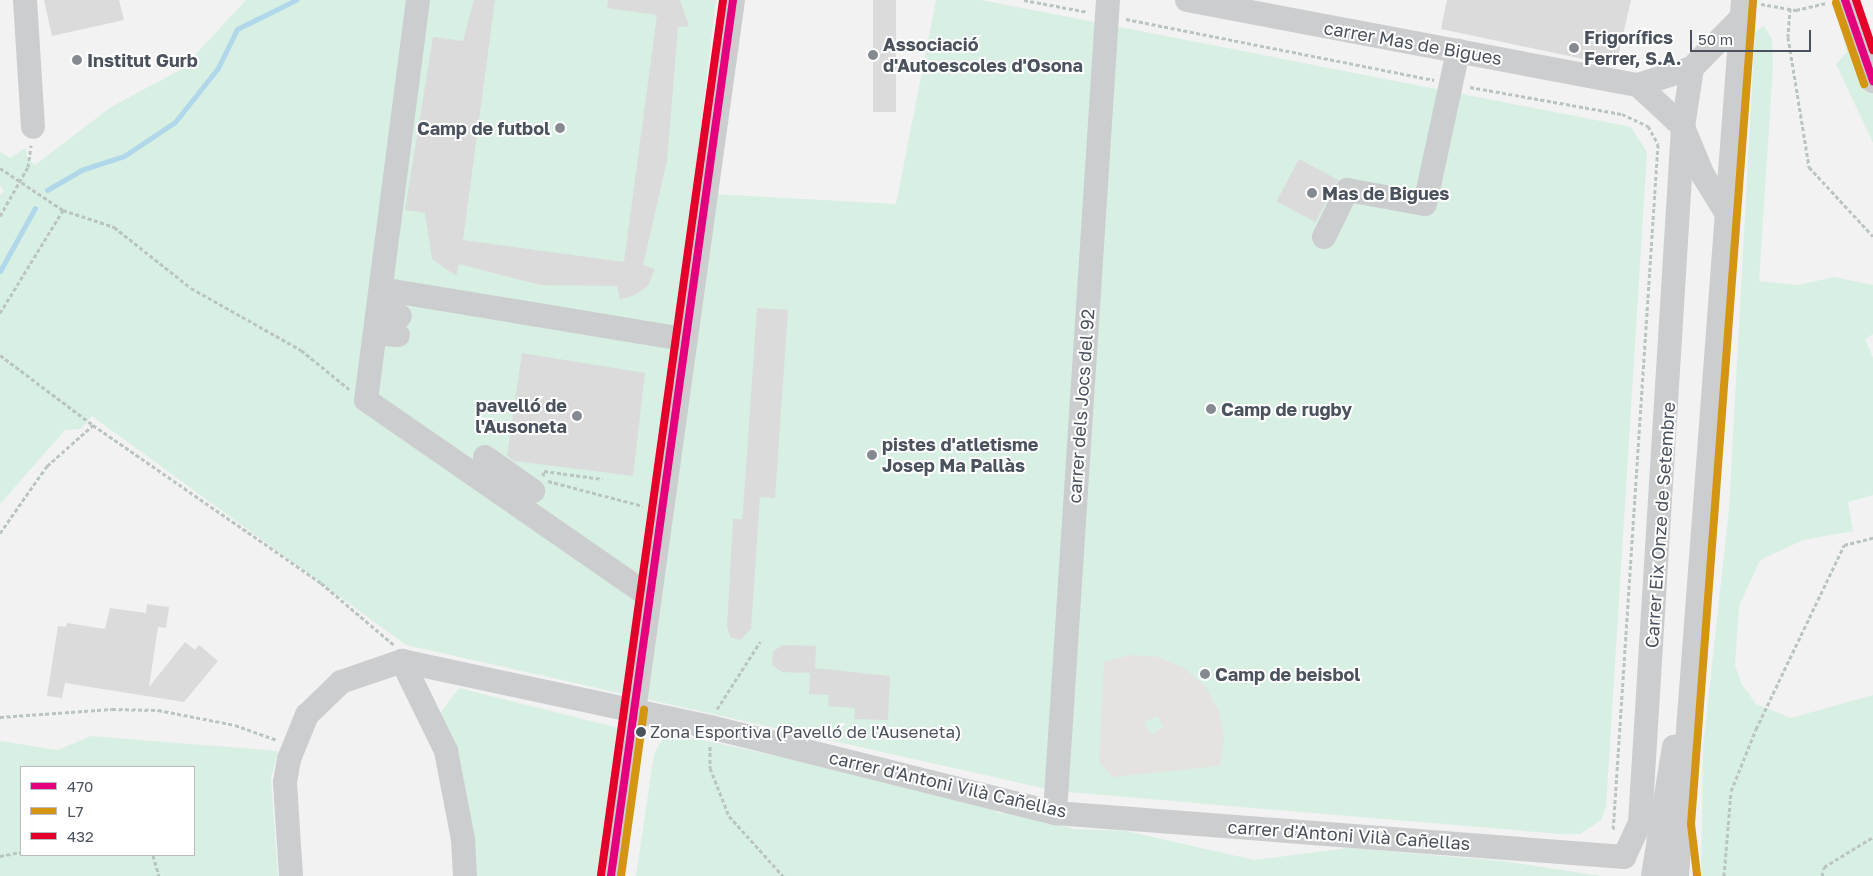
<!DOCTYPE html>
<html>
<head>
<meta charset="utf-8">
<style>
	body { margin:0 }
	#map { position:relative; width:1873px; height:876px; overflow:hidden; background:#f2f2f2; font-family:"Golos Text",sans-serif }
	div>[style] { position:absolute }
	.green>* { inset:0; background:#d8efe3 }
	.sand>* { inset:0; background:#e5e3df }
	.stream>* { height:5px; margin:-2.5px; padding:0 2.5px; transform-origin:2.5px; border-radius:2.5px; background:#b0d8ea }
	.building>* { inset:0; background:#dbdbdc; transform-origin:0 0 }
	.path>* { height:3px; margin-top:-1.5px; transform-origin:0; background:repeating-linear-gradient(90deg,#bac5c2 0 4px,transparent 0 6.5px) }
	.minor>* { height:24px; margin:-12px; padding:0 12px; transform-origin:12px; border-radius:12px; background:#cccdcf }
	.bus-1>* { height:8px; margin:-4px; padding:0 4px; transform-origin:4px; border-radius:4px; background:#e5007d }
	.bus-2>* { height:8px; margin:-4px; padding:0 4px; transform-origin:4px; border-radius:4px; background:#d49513 }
	.bus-3>* { height:8px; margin:-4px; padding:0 4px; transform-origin:4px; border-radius:4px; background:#e4002b }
	.dots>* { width:14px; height:14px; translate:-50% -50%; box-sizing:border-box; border:2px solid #fff; border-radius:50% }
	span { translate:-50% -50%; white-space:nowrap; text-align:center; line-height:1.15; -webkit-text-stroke:4px #fff; paint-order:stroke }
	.bus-label { font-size:17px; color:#4a525d }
	.left { translate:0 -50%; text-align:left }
	.poi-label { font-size:18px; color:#4a525d; font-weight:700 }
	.right { translate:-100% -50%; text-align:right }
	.street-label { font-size:18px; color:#4a525d }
	.legend { position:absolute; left:20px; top:766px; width:175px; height:90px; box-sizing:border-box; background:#fff; border:1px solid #b7babe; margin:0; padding:6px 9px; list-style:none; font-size:15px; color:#4a525d }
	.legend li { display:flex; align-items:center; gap:10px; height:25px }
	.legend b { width:25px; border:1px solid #b7babe }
	.scale { position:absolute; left:1690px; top:30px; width:121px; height:22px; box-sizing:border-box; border:2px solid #4a525d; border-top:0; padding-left:6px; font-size:15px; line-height:18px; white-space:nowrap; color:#4a525d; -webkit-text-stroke:4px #fff; paint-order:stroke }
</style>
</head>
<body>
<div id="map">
	<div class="green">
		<i style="clip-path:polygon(246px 0,716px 0,693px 193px,896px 204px,936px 0,981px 0,1631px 127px,1647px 152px,1606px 807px,1601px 820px,1580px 834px,1560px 834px,1056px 791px,406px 645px,92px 416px,81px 429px,65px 430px,0 504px,0 195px,4px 191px,0 185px,0 152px,10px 158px,26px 148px,27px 158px,35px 165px,111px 107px,182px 69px)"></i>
		<i style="clip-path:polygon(1833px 0,1851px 0,1873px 69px,1873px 143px,1836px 64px,1847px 52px)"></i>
		<i style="clip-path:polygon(1764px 26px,1772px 39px,1773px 67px,1759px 281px,1798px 285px,1834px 277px,1873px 285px,1873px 334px,1865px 339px,1873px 358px,1873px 495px,1848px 502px,1853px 531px,1803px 540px,1760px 560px,1739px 606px,1735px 665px,1741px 683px,1756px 704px,1791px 718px,1873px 695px,1873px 876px,1701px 876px,1703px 747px,1729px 509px,1755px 32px)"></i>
		<i style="clip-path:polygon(459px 688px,627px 730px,605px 876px,471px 876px,467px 796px,441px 712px)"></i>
		<i style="clip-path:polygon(666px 732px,976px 799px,998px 813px,1017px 813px,1074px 829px,1126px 831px,1254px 860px,1349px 848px,1503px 861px,1601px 876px,636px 876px,654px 754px)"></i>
		<i style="clip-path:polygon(evenodd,91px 736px,278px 751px,271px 779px,278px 876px,0 876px,0 741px,58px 750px,91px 736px,21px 767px,194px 767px,194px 855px,21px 855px,21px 767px)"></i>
	</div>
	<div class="sand">
		<i style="clip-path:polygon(evenodd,1131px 655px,1158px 657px,1184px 668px,1205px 686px,1219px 711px,1224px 738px,1220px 766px,1112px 777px,1099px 762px,1104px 662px,1131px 655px,1157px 716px,1164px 726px,1151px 735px,1144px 722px,1157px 716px)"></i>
	</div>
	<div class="stream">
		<i style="left:47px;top:190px;width:39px;rotate:-30deg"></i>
		<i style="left:81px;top:170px;width:45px;rotate:-18deg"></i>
		<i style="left:124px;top:156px;width:61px;rotate:-33.7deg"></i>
		<i style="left:175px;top:122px;width:69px;rotate:-51.5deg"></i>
		<i style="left:218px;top:68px;width:43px;rotate:-64deg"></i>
		<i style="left:237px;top:29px;width:66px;rotate:-26.2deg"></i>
		<i style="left:0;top:271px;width:72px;rotate:-60.9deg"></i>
	</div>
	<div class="building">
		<i style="clip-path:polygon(44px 0,119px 0,124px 20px,52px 36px)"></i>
		<i style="clip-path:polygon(474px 0,495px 0,463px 240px,624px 262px,657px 15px,607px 8px,608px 0,680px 0,689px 26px,678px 27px,667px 161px,643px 265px,655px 269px,648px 286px,635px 295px,620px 300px,617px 286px,540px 285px,459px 264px,456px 276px,432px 259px,425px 213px,405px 210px,433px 37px,463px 41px)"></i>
		<i style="left:873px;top:0;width:23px;height:112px"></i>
		<i style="clip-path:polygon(1447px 0,1631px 0,1616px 66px,1441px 29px)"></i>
		<i style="left:1299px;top:159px;width:44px;height:48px;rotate:28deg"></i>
		<i style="clip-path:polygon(757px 308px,788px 310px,775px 498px,760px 497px,751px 629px,740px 640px,730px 637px,727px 627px,733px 519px,742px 519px,743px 511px)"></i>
		<i style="clip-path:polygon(522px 353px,645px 373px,633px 476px,514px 461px,507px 456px)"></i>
		<i style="clip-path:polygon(147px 604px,169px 607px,166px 628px,158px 627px,149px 687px,185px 642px,195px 650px,199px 645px,218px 661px,184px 702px,65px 683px,62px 698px,47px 696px,58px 626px,66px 627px,67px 623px,105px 629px,110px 608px,146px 613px)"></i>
		<i style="clip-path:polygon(783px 645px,816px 646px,815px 668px,890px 676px,888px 720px,854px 719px,855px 708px,828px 706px,829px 695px,809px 694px,810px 673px,782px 672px,772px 665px,773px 651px)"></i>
	</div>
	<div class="path">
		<i style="left:1024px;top:0;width:65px;rotate:10.6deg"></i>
		<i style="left:1761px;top:4px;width:36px;rotate:10deg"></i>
		<i style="left:1796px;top:10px;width:31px;rotate:-13deg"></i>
		<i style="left:1790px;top:8px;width:29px;rotate:94deg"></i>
		<i style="left:1788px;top:37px;width:132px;rotate:80.8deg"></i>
		<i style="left:1809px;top:167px;width:94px;rotate:47.2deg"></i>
		<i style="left:1126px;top:19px;width:314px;rotate:11.2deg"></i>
		<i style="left:1470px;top:87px;width:154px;rotate:10.1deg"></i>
		<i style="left:1622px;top:114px;width:29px;rotate:25deg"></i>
		<i style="left:1648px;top:126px;width:21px;rotate:61deg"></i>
		<i style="left:1658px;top:144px;width:689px;rotate:93.74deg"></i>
		<i style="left:0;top:168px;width:76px;rotate:33.7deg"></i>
		<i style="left:63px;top:210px;width:54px;rotate:18.4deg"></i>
		<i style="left:114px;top:227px;width:98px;rotate:38.4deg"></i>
		<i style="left:191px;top:288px;width:126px;rotate:29.4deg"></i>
		<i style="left:301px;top:350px;width:62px;rotate:39.1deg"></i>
		<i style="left:0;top:216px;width:56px;rotate:-60.3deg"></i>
		<i style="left:28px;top:167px;width:22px;rotate:-82deg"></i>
		<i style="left:0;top:313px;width:121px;rotate:-58.5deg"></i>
		<i style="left:0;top:355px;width:116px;rotate:37deg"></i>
		<i style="left:93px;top:425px;width:277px;rotate:34.7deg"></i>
		<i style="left:321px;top:583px;width:96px;rotate:40.3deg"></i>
		<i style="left:543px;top:476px;width:5px;rotate:-79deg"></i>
		<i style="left:544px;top:471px;width:59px;rotate:7.9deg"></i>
		<i style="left:548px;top:481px;width:98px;rotate:14.7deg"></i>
		<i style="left:0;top:533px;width:82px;rotate:-55deg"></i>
		<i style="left:47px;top:466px;width:62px;rotate:-41.7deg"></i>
		<i style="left:717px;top:709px;width:80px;rotate:-57.3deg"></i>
		<i style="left:0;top:717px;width:112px;rotate:-4.1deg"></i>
		<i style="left:112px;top:709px;width:46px;rotate:1.2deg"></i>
		<i style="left:158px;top:710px;width:78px;rotate:11deg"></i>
		<i style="left:235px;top:725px;width:45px;rotate:19.7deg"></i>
		<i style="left:710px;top:746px;width:22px;rotate:90deg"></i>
		<i style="left:710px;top:768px;width:52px;rotate:68.4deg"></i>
		<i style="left:729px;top:816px;width:81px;rotate:48deg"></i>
		<i style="left:153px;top:855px;width:22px;rotate:74deg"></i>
		<i style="left:0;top:856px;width:21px;rotate:-11deg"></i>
		<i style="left:1724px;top:876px;width:85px;rotate:-85.3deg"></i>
		<i style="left:1731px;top:791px;width:67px;rotate:-68deg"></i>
		<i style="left:1756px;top:729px;width:204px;rotate:-64.4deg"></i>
		<i style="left:1844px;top:545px;width:30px;rotate:-14deg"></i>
		<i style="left:1822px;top:876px;width:9px;rotate:-77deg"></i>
		<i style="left:1824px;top:867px;width:57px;rotate:-31.5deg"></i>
	</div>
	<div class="minor">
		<i style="left:25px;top:0;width:127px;rotate:86.4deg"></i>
		<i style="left:418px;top:0;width:403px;rotate:97.4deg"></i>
		<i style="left:366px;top:400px;width:344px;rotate:34.7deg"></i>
		<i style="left:1187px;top:0;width:459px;rotate:10.7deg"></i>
		<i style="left:1638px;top:85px;width:57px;rotate:-17.5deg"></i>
		<i style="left:1692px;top:68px;width:71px;rotate:-45.6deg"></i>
		<i style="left:1845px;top:0;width:86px;rotate:70.9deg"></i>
		<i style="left:1638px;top:85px;width:62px;rotate:43deg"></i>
		<i style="left:1683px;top:127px;width:52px;rotate:67.4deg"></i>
		<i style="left:1703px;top:175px;width:46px;rotate:58.4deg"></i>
		<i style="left:1324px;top:237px;width:52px;rotate:-63.9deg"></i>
		<i style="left:1347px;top:190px;width:79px;rotate:10.2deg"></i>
		<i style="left:1425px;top:204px;width:157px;rotate:-77.8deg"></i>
		<i style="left:381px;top:289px;width:306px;rotate:9.4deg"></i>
		<i style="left:378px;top:313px;width:22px;rotate:8deg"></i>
		<i style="left:375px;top:333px;width:23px;rotate:5deg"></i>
		<i style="left:485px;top:457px;width:59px;rotate:35.3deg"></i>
		<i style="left:402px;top:661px;width:315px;rotate:12.1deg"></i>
		<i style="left:710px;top:727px;width:356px;rotate:14deg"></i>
		<i style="left:1055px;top:813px;width:571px;rotate:4.42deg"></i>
		<i style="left:1624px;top:857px;width:38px;rotate:-65deg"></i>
		<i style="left:1640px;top:823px;width:697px;rotate:-86.46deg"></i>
		<i style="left:1683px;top:127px;width:60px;rotate:-81.3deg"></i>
		<i style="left:402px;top:661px;width:100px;rotate:63.9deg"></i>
		<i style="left:446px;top:751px;width:90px;rotate:79.1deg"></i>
		<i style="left:463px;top:839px;width:37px;rotate:87deg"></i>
		<i style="left:1055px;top:813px;width:815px;rotate:-86.27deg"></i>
		<i style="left:291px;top:876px;width:94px;rotate:-93.7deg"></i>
		<i style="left:285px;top:782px;width:23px;rotate:-80deg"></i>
		<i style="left:289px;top:759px;width:48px;rotate:-67.8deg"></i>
		<i style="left:307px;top:715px;width:47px;rotate:-44.1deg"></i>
		<i style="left:341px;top:682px;width:65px;rotate:-19deg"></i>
		<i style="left:611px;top:876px;width:884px;rotate:-82.07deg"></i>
		<i style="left:1653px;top:876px;width:131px;rotate:-80.8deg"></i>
		<i style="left:1677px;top:876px;width:878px;rotate:-85.69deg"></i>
	</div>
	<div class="bus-1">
		<i style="left:1845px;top:0;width:86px;rotate:70.9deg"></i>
		<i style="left:611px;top:876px;width:884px;rotate:-82.07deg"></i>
	</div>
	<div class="bus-2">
		<i style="left:1836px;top:3px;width:86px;rotate:70.9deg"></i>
		<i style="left:1697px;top:875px;width:51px;rotate:-96.7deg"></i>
		<i style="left:1691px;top:824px;width:825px;rotate:-85.69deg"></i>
		<i style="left:621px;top:876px;width:168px;rotate:-82.1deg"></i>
	</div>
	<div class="bus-3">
		<i style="left:1856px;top:0;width:53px;rotate:71.2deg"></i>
		<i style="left:601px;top:875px;width:883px;rotate:-82.06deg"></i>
	</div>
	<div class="dots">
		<i style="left:1574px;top:48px;background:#858a91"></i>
		<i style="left:873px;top:55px;background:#858a91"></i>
		<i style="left:77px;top:60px;background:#858a91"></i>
		<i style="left:560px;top:128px;background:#858a91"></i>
		<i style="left:1312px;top:193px;background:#858a91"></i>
		<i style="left:1211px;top:409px;background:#858a91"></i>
		<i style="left:577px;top:416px;background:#858a91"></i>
		<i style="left:872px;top:455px;background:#858a91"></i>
		<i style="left:1205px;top:674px;background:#858a91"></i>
		<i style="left:641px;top:732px;background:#4a525d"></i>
	</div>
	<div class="bus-label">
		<span class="left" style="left:650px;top:732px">Zona Esportiva (Pavelló de l'Auseneta)</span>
	</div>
	<div class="poi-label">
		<span class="left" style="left:1584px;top:48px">Frigorífics<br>Ferrer, S.A.</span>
		<span class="left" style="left:883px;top:55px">Associació<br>d'Autoescoles d'Osona</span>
		<span class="left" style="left:87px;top:60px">Institut Gurb</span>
		<span class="right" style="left:550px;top:128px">Camp de futbol</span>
		<span class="left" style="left:1322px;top:193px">Mas de Bigues</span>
		<span class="right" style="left:567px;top:416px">pavelló de<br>l'Ausoneta</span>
		<span class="left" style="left:1221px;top:409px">Camp de rugby</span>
		<span class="left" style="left:882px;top:455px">pistes d'atletisme<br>Josep Mª Pallàs</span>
		<span class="left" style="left:1215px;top:674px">Camp de beisbol</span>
	</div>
	<div class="street-label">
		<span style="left:1413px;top:43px;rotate:10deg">carrer Mas de Bigues</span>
		<span style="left:1081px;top:406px;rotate:-86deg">carrer dels Jocs del 92</span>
		<span style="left:1660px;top:525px;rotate:-86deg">Carrer Eix Onze de Setembre</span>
		<span style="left:948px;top:784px;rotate:13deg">carrer d'Antoni Vilà Cañellas</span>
		<span style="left:1349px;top:835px;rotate:4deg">carrer d'Antoni Vilà Cañellas</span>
	</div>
	<ul class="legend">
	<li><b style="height:6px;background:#e5007d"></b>470</li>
	<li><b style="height:6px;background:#d49513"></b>L7</li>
	<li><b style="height:6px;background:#e4002b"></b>432</li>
	</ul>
	<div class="scale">50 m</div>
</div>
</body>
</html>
